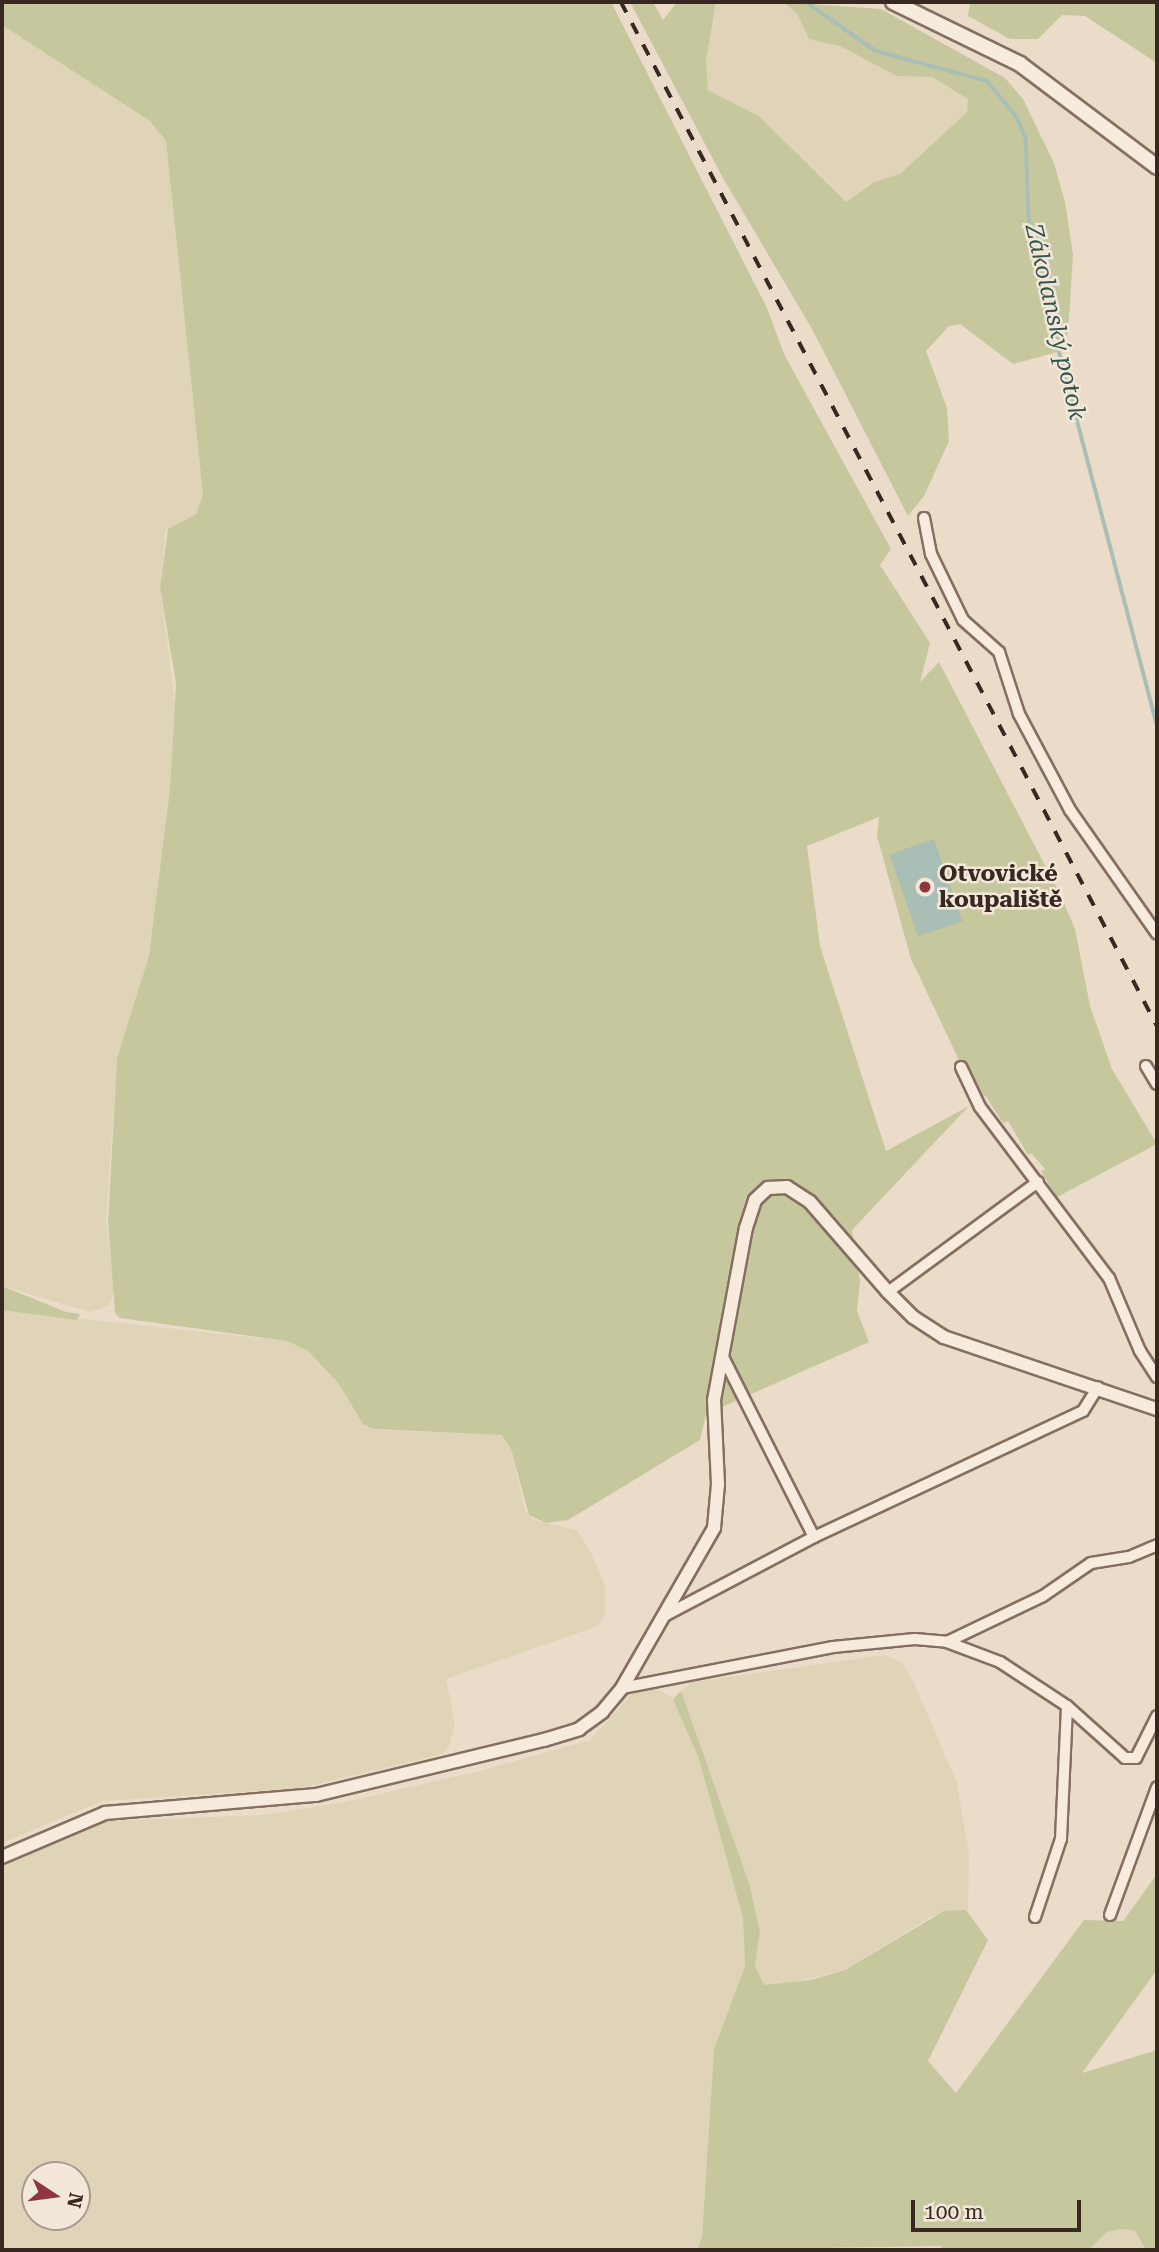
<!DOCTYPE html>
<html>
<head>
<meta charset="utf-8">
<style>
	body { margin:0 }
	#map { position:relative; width:1159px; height:2252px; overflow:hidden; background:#eadcc9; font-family:"Roboto Serif",serif }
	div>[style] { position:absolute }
	.farmland>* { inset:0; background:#dfd4b7 }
	.green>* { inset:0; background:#c7c79e }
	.water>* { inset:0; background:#a9bfb6; transform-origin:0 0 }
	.stream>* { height:3.5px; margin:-1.75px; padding:0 1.75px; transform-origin:1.75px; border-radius:1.75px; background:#a9bfb6 }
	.roads { filter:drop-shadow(2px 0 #856f60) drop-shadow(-2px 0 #856f60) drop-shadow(0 2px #856f60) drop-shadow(0 -2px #856f60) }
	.minor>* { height:10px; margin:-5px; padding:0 5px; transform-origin:5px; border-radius:5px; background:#f6ebdc }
	.tertiary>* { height:12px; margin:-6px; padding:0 6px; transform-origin:6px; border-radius:6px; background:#f6ebdc }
	.secondary>* { height:14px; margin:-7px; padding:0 7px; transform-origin:7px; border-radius:7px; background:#f6ebdc }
	.rail>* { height:3.5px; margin-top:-1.75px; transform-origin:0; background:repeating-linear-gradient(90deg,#372922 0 12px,transparent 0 24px) }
	.dots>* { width:19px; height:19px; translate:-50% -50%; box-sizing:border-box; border:4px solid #f2e7d8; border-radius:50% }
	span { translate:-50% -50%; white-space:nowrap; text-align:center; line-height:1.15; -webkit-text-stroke:5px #f2e7d8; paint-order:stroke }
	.poi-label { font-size:23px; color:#372922; font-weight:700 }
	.left { translate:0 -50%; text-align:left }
	.water-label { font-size:24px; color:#33554e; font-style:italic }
	.frame { position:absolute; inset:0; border:4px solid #372922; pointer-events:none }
	.north { position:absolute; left:21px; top:2161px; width:70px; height:70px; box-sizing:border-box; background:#f2e7d8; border:2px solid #a79b8f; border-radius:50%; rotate:103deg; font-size:19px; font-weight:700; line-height:28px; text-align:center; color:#372922 }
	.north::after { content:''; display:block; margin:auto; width:24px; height:32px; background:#8d3642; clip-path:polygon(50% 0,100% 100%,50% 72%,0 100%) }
	.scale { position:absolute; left:911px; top:2200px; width:170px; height:32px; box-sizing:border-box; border:4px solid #372922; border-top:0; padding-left:9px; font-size:21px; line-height:24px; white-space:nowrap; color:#372922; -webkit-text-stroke:5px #f2e7d8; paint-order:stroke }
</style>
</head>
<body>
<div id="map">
	<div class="farmland">
		<i style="clip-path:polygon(716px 2px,784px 2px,798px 15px,809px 39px,840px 45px,897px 76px,932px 77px,968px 99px,967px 112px,900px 174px,874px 182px,846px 202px,759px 116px,708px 90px,706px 61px)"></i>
		<i style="clip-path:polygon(2px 25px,151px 121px,166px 141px,203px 495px,196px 514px,166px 530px,160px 587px,175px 703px,170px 789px,149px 956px,117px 1058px,106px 1222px,114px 1292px,108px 1306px,90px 1312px,2px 1286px)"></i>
		<i style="clip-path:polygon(2px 1310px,287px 1341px,308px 1351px,339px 1384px,364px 1424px,378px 1430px,502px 1435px,511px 1449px,525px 1511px,534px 1520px,577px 1530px,590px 1551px,605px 1586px,605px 1614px,598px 1626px,446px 1679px,455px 1722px,449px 1746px,443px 1754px,300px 1788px,102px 1801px,2px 1843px)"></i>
		<i style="clip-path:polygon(884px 1655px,902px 1662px,914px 1683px,957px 1783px,969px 1854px,968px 1910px,932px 1916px,845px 1970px,771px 1987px,764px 1985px,755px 1965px,760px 1932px,750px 1886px,681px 1691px,692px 1682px)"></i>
		<i style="clip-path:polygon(evenodd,656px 1687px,675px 1700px,699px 1759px,743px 1919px,745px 1966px,714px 2049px,702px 2237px,697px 2250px,2px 2250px,2px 1866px,107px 1821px,262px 1815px,341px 1803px,479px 1771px,590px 1740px,629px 1697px,641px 1689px,656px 1687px,35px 2175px,77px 2175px,77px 2217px,35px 2217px,35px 2175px)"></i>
		<i style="clip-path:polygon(1120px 2229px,1135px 2231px,1146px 2250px,1090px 2250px,1107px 2232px)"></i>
	</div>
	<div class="green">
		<i style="clip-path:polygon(2px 2px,611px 2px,767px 308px,784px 354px,891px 549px,880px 565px,930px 643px,920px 682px,939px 662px,1060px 894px,1075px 929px,1090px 1006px,1112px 1069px,1157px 1144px,1057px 1197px,1041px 1172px,1045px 1169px,1031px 1153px,1028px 1155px,1008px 1121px,1003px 1123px,985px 1095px,981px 1099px,968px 1079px,911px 959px,877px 836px,879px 817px,807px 846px,820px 946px,886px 1151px,969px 1106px,852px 1230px,860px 1281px,857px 1311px,869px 1342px,706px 1414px,700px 1440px,568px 1520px,546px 1523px,529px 1515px,511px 1449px,502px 1435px,374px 1429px,363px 1424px,339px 1384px,308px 1351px,287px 1341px,120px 1318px,115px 1313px,108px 1223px,117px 1058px,149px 956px,170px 789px,176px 684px,160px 587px,168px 529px,196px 514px,203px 495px,166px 141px,150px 121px,2px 25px)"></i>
		<i style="clip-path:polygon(630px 2px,653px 2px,663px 20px,677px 2px,716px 2px,706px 61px,708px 90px,759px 116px,846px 202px,874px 182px,900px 174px,967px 112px,968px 99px,932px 77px,897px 76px,840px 46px,809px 39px,798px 15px,784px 2px,881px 9px,1005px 78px,1023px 99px,1054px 163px,1065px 202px,1073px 255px,1068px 333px,1057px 352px,1013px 364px,960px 324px,949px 326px,926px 351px,947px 408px,949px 441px,924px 496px,908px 516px,812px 329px,723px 178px)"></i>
		<i style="clip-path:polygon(970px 2px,1157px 2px,1157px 63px,1085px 16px,1062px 15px,1038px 39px,1010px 39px,968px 16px)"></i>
		<i style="clip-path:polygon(2px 1286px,66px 1312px,80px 1314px,77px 1320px,2px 1310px)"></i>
		<i style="clip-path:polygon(681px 1691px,750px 1886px,760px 1932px,755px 1965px,764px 1985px,811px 1980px,845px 1970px,944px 1911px,966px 1910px,988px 1940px,928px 2061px,956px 2093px,1084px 1920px,1123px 1921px,1157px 1874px,1157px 1970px,1082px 2073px,1157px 2050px,1157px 2250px,1146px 2250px,1135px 2231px,1120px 2229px,1107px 2232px,1089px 2250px,942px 2250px,941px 2246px,697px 2250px,702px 2237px,714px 2049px,745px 1966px,743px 1918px,699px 1759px,673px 1699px)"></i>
	</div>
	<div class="water">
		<i style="left:934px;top:839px;width:87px;height:47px;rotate:71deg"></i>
	</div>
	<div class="stream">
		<i style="left:806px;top:2px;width:85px;rotate:35deg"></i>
		<i style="left:876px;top:51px;width:115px;rotate:15.1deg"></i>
		<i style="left:987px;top:81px;width:47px;rotate:50.2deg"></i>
		<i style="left:1017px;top:117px;width:23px;rotate:67deg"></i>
		<i style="left:1026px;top:138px;width:102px;rotate:87.8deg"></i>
		<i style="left:1030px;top:240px;width:500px;rotate:75.3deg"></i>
	</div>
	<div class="roads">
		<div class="minor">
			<i style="left:924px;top:518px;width:37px;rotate:79deg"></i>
			<i style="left:931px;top:554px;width:73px;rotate:64.1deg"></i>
			<i style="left:963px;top:620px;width:48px;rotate:41.6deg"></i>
			<i style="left:999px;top:652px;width:65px;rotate:72.1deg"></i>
			<i style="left:1019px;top:714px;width:109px;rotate:62deg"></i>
			<i style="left:1070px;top:810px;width:151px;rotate:54.9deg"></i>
			<i style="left:1146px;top:1066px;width:21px;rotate:59deg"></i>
			<i style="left:961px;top:1067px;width:44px;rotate:64.6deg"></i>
			<i style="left:980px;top:1107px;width:214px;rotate:53deg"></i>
			<i style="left:1109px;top:1278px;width:79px;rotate:67deg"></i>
			<i style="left:1140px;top:1351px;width:31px;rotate:57deg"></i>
			<i style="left:888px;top:1292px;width:186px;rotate:-36.3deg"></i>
			<i style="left:722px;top:1355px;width:204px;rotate:63.2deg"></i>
			<i style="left:664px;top:1616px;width:170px;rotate:-27.8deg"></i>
			<i style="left:814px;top:1537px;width:297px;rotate:-25.1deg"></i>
			<i style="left:1083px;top:1411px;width:28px;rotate:-58deg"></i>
			<i style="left:947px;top:1642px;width:106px;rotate:-25.6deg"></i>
			<i style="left:1043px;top:1596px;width:58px;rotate:-34.5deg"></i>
			<i style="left:1091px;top:1563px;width:38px;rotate:-9deg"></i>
			<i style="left:1129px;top:1557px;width:30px;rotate:-23deg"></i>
			<i style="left:622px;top:1688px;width:215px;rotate:-11deg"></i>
			<i style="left:833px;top:1647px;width:82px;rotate:-5.6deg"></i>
			<i style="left:915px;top:1639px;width:32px;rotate:5deg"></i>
			<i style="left:947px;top:1642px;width:57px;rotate:20.7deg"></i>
			<i style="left:1000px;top:1662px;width:80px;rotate:33.3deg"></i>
			<i style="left:1067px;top:1706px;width:78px;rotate:41.9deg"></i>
			<i style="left:1125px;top:1758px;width:11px"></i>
			<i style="left:1136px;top:1758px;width:47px;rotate:-63.4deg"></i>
			<i style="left:1110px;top:1915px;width:136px;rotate:-69.8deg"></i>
			<i style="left:1035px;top:1917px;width:82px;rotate:-71.6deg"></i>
			<i style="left:1061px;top:1839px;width:133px;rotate:-87.4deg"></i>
		</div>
		<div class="tertiary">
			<i style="left:2px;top:1857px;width:112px;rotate:-23.1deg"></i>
			<i style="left:105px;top:1813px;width:212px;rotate:-4.9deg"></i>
			<i style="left:316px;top:1795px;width:235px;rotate:-13.6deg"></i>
			<i style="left:544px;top:1740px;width:37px;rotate:-17deg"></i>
			<i style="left:579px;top:1729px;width:29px;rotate:-36deg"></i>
			<i style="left:602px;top:1712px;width:31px;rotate:-50deg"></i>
			<i style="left:622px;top:1688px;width:185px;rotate:-60.1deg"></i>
			<i style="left:714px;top:1528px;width:44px;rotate:-84.8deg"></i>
			<i style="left:718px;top:1484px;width:84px;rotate:-92.7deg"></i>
			<i style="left:714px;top:1400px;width:175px;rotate:-79.5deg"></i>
			<i style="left:746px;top:1228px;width:29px;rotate:-72deg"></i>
			<i style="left:755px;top:1200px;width:18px;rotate:-43deg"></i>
			<i style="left:768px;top:1188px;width:19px;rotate:-3deg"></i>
			<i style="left:787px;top:1187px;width:27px;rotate:33deg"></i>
			<i style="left:810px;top:1202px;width:119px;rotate:49.1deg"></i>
			<i style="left:888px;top:1292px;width:35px;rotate:45deg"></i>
			<i style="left:913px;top:1317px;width:37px;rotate:33deg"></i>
			<i style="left:944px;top:1337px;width:225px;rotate:18.7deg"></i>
		</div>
		<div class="secondary">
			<i style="left:893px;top:2px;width:141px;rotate:26deg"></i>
			<i style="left:1020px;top:64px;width:171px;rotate:36.9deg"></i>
		</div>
	</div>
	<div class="rail">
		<i style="left:621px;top:2px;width:1156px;rotate:62.37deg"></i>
	</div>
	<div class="dots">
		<i style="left:925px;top:887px;background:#8d3642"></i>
	</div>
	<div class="poi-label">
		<span class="left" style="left:939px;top:887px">Otvovické<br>koupaliště</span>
	</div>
	<div class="water-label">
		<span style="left:1055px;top:322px;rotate:77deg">Zákolanský potok</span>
	</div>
	<div class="frame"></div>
	<div class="north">N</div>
	<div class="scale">100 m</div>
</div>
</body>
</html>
